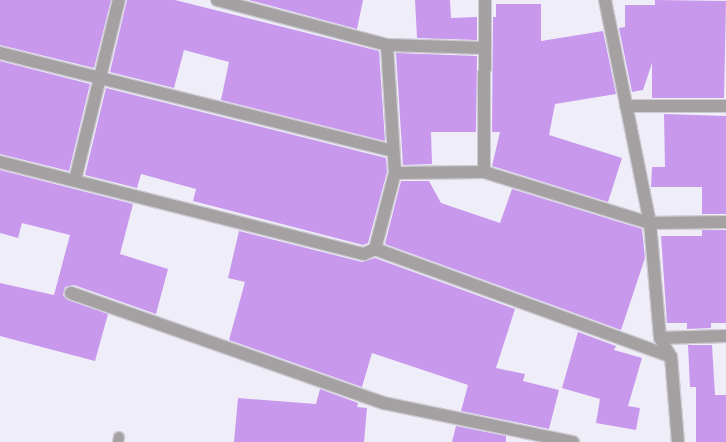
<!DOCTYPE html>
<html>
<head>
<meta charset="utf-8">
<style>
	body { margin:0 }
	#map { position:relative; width:726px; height:442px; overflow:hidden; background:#efeef8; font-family:Overpass,sans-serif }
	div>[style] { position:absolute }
	.building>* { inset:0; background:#c898ec }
	.roads { filter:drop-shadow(1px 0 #cdccd5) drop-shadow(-1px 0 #cdccd5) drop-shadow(0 1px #cdccd5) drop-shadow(0 -1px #cdccd5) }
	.lane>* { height:10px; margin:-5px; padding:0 5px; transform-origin:5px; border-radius:5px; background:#a5a0a1 }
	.street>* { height:12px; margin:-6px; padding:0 6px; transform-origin:6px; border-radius:6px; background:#a5a0a1 }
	span { translate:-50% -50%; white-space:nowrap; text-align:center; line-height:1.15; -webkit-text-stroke:4.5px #efeef8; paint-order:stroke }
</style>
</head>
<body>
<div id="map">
	<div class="building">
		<i style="clip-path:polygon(0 0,111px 0,94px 68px,0 45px)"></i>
		<i style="clip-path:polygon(127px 0,175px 0,379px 51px,385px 141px,221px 100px,229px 62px,184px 50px,174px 88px,110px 72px)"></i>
		<i style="clip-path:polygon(249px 0,363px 0,357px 29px)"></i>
		<i style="clip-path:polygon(415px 0,450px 0,451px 18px,477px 17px,477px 40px,417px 38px)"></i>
		<i style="clip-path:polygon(655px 0,726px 1px,724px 98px,652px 98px,652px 63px,643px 90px,632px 92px,619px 28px,625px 27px,625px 5px,655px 5px)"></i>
		<i style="clip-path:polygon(496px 4px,541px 4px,541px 41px,603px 31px,616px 94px,555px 104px,549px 135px,622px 158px,608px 202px,492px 166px,500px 132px,492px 132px,493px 17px,496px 17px)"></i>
		<i style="clip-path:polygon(396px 53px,477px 56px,476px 132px,431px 132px,432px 164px,403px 165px)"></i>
		<i style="clip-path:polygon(0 61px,90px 84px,69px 171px,0 154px)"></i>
		<i style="clip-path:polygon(106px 88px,386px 158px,387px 172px,368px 243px,363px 245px,193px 201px,196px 189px,141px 174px,137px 188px,85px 175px)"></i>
		<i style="clip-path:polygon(664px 114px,726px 116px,726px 214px,702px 214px,702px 187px,651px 187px,652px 167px,665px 167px)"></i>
		<i style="clip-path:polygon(0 170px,133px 204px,120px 254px,168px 269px,156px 314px,74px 285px,65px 287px,63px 295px,68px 300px,108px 314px,95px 361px,0 336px,0 283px,54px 295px,70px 235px,22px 223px,18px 238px,0 233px)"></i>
		<i style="clip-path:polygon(401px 181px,429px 181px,441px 203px,500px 223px,512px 189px,642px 229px,645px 258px,621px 330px,385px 244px)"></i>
		<i style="clip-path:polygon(702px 230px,726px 230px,726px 323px,711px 323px,711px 328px,687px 329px,687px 323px,667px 323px,661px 236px,702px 236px)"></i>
		<i style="clip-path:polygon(239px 231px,362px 262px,375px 258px,515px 309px,496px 368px,525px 374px,523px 381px,559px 390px,549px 429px,461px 411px,468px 385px,372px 353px,362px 387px,229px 340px,245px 282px,228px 278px)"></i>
		<i style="clip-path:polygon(578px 332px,616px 346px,614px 350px,642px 358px,628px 406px,640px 408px,636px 430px,596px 423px,600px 399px,562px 388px)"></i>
		<i style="clip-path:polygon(688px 345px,712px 345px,715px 395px,726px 395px,726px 442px,696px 442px,696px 387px,690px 387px)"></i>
		<i style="clip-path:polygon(320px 389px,358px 403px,357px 407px,367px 408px,364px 442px,234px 442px,238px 398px,316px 404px)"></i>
		<i style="clip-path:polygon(456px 426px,506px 436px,506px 442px,452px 442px)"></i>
	</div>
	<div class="roads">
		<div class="lane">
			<i style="left:118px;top:442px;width:5px;rotate:-79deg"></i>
		</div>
		<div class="street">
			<i style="left:217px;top:0;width:176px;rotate:14.8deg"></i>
			<i style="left:387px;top:45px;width:98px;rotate:1.8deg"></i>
			<i style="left:605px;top:0;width:227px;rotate:78.6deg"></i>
			<i style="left:650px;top:223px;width:115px;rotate:85deg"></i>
			<i style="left:660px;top:338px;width:22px;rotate:60deg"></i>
			<i style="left:671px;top:357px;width:85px;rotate:85.3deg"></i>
			<i style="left:0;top:53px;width:404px;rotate:14deg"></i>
			<i style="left:626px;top:106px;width:100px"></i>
			<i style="left:0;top:162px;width:375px;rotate:14.2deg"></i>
			<i style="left:364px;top:254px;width:12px;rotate:-24deg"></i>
			<i style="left:375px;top:249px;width:315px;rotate:20deg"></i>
			<i style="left:484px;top:172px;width:172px;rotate:-89.7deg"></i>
			<i style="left:395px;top:173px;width:89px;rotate:-0.6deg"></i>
			<i style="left:484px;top:172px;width:174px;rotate:17.1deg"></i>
			<i style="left:650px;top:223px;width:76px;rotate:-0.8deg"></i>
			<i style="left:75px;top:180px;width:185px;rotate:-76.3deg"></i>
			<i style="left:375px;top:249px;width:79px;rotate:-75.3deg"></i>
			<i style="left:395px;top:173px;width:128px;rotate:-93.6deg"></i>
			<i style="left:71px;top:293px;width:332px;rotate:19.4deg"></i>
			<i style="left:384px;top:403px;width:193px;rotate:11.7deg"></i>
			<i style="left:660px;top:338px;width:66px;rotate:-1.7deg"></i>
		</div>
	</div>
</div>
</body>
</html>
